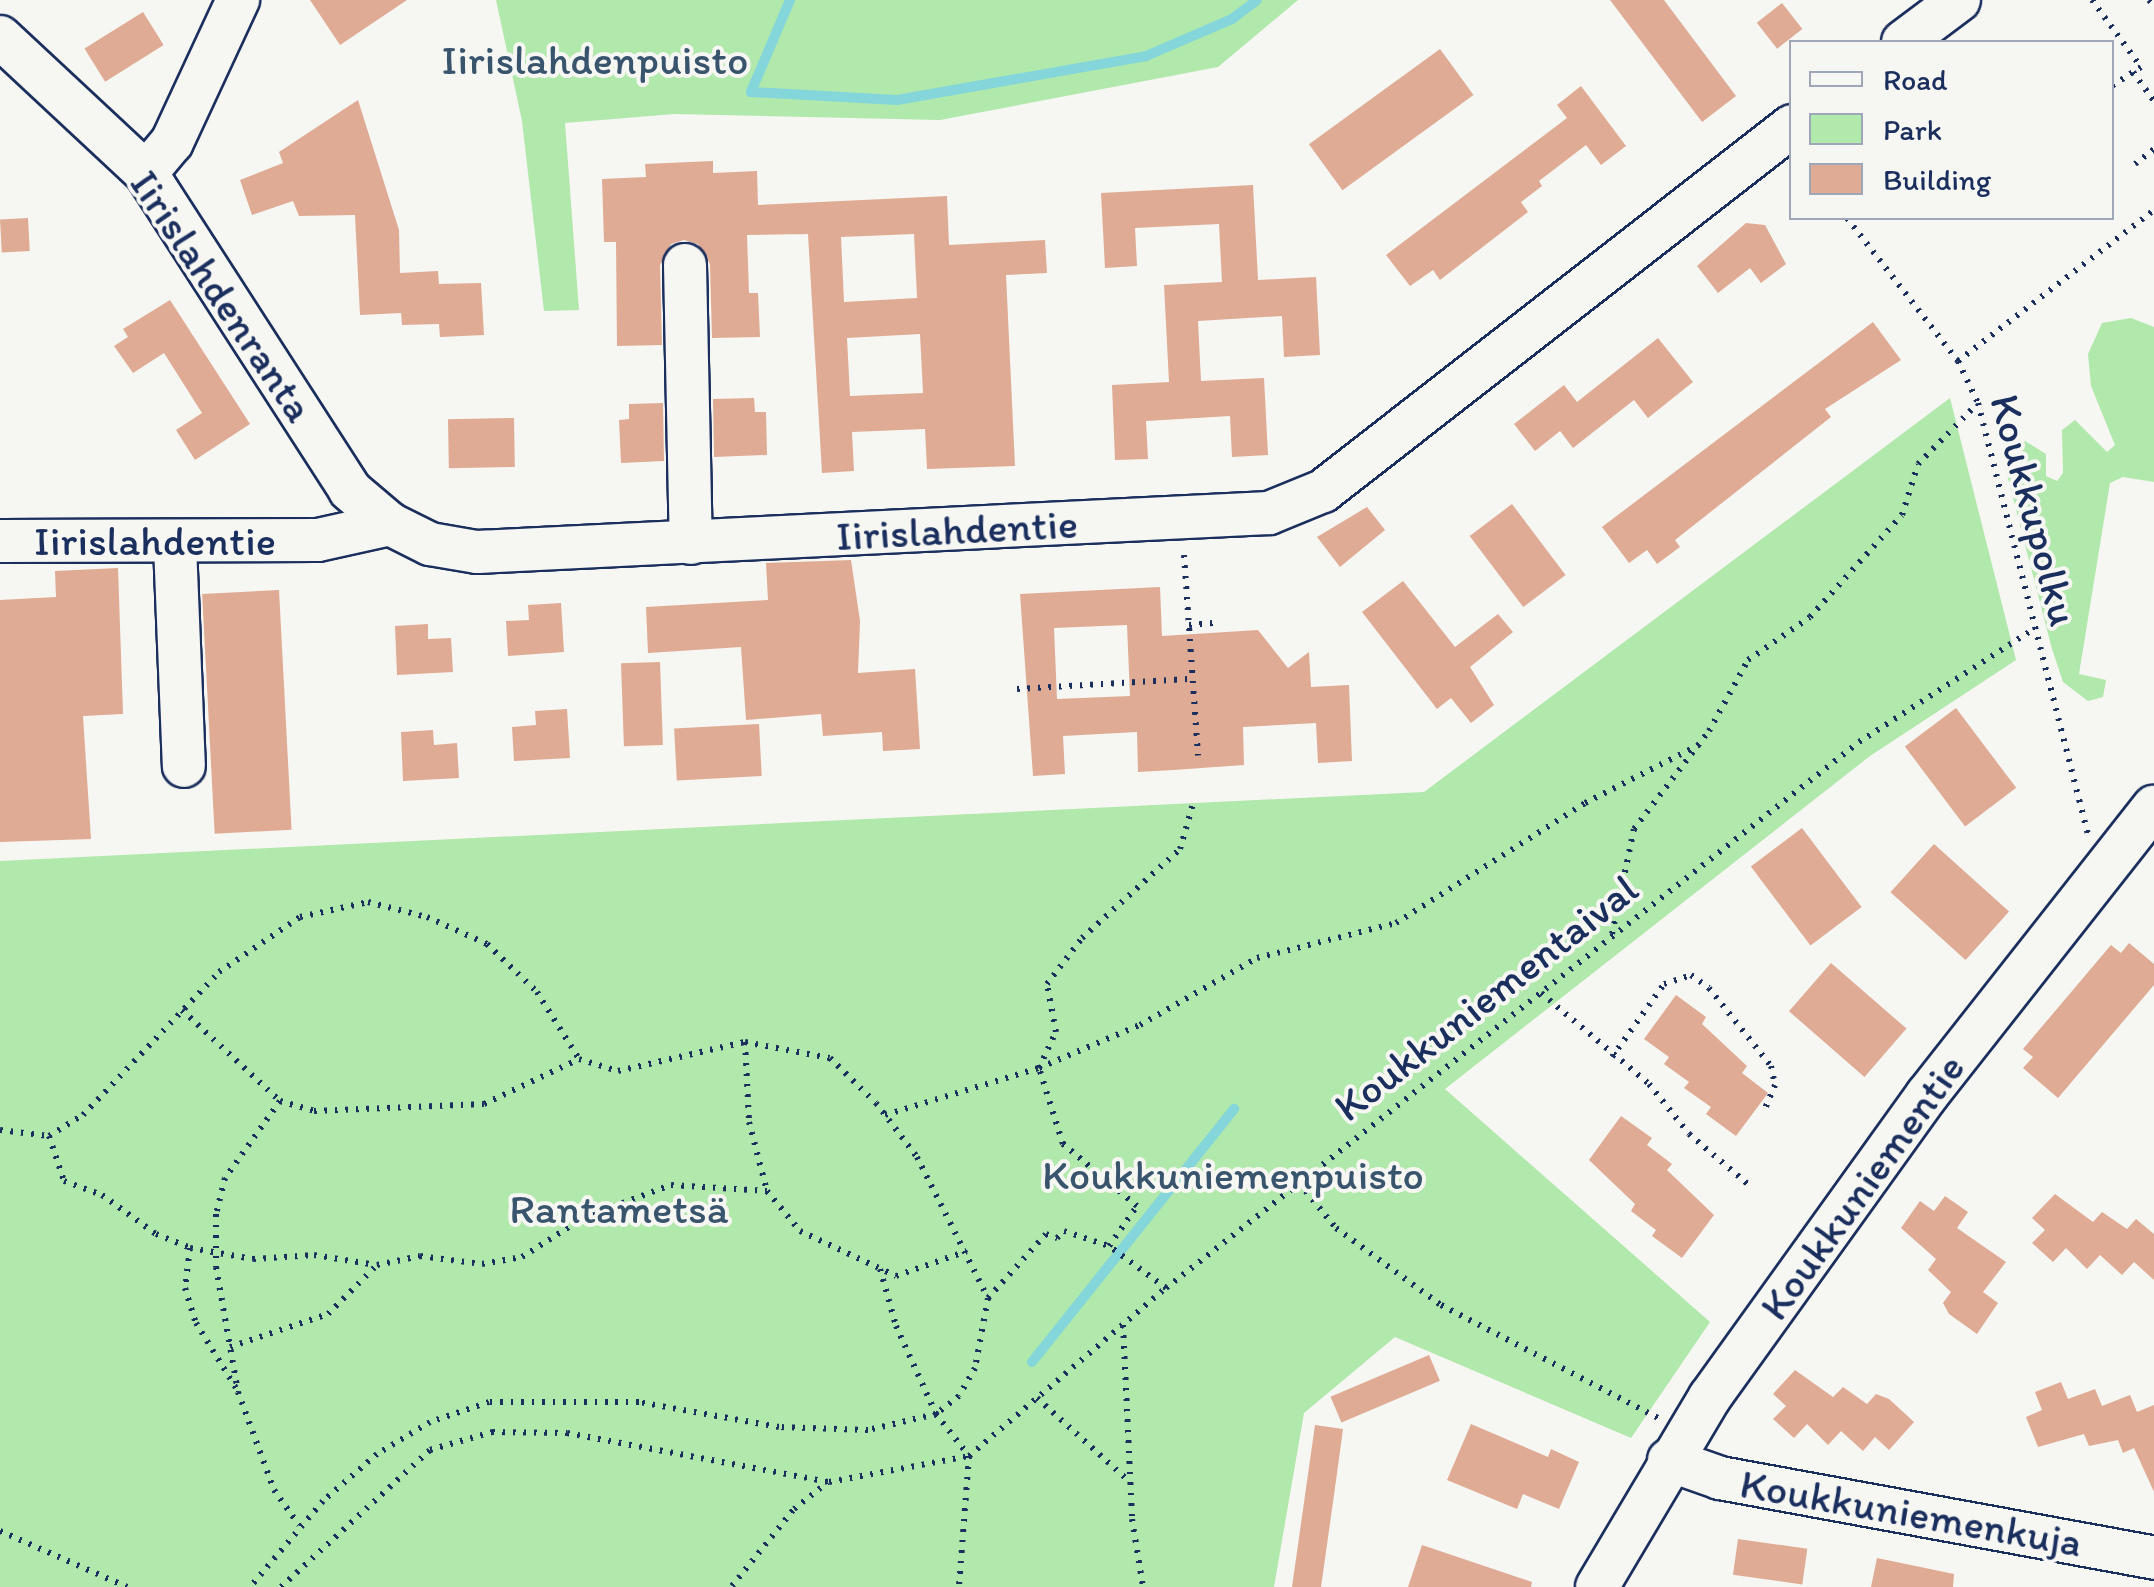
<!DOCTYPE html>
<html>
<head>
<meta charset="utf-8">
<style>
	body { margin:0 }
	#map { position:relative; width:2154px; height:1587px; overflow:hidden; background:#f6f6f2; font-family:Itim,sans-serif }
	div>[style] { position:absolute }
	.green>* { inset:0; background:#b1e8ab }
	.stream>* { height:10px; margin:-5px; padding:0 5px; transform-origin:5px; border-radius:5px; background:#84d6db }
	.building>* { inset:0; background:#e0ab94; transform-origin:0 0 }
	.path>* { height:6px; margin-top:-3px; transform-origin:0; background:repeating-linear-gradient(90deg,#1b2f5e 0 2.5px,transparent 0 10.5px) }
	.roads { filter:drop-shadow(2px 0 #1b2f5e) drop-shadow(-2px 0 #1b2f5e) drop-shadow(0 2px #1b2f5e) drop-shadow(0 -2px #1b2f5e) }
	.minor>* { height:42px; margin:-21px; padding:0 21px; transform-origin:21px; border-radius:21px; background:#f6f6f2 }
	span { translate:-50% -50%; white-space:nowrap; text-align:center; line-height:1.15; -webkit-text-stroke:8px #f6f6f2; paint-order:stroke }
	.park-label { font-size:42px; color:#39546d }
	.street-label { font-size:42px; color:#1b2f5e }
	.legend { position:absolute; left:1789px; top:40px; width:325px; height:180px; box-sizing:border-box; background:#f6f6f2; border:2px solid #9ea6b7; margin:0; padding:12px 18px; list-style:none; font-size:30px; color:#1b2f5e }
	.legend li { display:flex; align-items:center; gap:20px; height:50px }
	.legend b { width:50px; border:2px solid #9ea6b7 }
</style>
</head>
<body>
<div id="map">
	<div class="green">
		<i style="clip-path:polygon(496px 0,1298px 0,1218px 67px,940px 120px,674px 114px,565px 123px,579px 310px,544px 311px,522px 121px)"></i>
		<i style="clip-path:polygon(2131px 318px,2154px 327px,2154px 482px,2123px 477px,2110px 483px,2079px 674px,2106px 680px,2103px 697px,2088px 701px,2063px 682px,2052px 649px,2005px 467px,2010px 450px,2025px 441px,2046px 454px,2046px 476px,2057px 481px,2063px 473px,2062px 430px,2075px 420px,2107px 452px,2115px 445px,2091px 386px,2088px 354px,2102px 323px)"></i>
		<i style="clip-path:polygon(1950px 398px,2016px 660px,1870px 756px,1445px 1089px,1710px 1322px,1631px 1438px,1395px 1337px,1304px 1413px,1274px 1587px,0 1587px,0 861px,1424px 792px)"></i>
	</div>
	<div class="stream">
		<i style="left:790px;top:0;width:100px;rotate:113deg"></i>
		<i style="left:751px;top:92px;width:146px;rotate:3.1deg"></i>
		<i style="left:897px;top:100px;width:253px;rotate:-10deg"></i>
		<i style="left:1146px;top:56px;width:94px;rotate:-23.3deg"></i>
		<i style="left:1232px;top:19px;width:31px;rotate:-37deg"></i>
		<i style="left:1032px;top:1362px;width:324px;rotate:-51.4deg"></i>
	</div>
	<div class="building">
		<i style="clip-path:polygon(310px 0,407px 0,340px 45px)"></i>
		<i style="clip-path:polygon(1610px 0,1664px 0,1736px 96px,1702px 122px)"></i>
		<i style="left:1782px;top:3px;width:33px;height:32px;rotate:52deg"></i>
		<i style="left:143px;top:12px;width:39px;height:69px;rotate:58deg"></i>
		<i style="left:1440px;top:49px;width:57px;height:162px;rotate:54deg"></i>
		<i style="clip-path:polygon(1581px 86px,1626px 146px,1601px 165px,1586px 145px,1539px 181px,1542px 186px,1521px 202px,1528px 212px,1440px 280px,1433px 270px,1410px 286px,1386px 255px,1567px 118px,1557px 105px)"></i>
		<i style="clip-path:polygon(358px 100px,399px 230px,400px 273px,438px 271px,439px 284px,481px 283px,484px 335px,440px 337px,439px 324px,402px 325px,401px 313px,360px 315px,355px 215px,299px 216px,293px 201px,252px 215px,240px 180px,283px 163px,279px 152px)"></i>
		<i style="clip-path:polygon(evenodd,713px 161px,713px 173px,757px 171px,758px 205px,947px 196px,949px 245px,1045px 240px,1047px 273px,1006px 275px,1015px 466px,927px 469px,925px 429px,852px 432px,854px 471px,822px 473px,808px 234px,747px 235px,749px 293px,758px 293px,760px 337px,712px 338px,710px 264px,698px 244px,684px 240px,671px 244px,660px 265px,662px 345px,617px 346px,616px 242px,604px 242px,602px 179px,646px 177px,645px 164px,713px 161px,914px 234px,917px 298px,844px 302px,841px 237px,914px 234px,713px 161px,920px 334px,923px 393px,850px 396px,847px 338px,920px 334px)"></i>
		<i style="clip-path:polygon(1253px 185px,1258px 280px,1316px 277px,1320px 355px,1284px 357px,1282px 316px,1198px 321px,1201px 381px,1264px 378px,1268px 455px,1232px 457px,1230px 416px,1146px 421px,1148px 459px,1115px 460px,1112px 385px,1169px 382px,1164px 285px,1222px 282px,1219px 224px,1135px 228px,1137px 266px,1105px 268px,1101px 193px)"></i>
		<i style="left:28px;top:218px;width:33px;height:28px;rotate:87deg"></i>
		<i style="clip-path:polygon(1746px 223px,1765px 225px,1786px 264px,1761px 283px,1750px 268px,1718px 293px,1697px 266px)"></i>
		<i style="clip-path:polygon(170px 300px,250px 424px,195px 460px,176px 430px,202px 413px,164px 353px,133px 373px,114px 346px,128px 337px,123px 329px)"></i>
		<i style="clip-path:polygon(1873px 322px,1901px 360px,1825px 409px,1831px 417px,1675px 540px,1680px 547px,1657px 564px,1647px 550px,1629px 563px,1602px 527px)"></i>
		<i style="clip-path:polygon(1658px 338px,1693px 382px,1648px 418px,1634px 400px,1573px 448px,1560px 431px,1535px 451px,1514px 424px,1564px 385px,1577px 402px)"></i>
		<i style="clip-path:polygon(754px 398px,755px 412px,766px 412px,767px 455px,714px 457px,713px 399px)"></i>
		<i style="clip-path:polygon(663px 403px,664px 461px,621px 463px,619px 420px,629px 419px,629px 404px)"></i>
		<i style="left:514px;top:418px;width:49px;height:66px;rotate:89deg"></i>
		<i style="left:1512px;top:504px;width:89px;height:53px;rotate:53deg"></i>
		<i style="clip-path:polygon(1367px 507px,1385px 530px,1340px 567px,1317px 537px)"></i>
		<i style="clip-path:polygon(851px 560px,860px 621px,858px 673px,915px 669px,920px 749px,883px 751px,882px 732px,823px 736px,821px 714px,746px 720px,741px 647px,648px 653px,646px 607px,768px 600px,766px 563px)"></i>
		<i style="clip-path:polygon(118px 568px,123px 714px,83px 716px,91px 839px,0 842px,0 600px,56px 597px,55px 571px)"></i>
		<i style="clip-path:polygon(1403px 581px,1455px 647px,1498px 614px,1513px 632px,1470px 667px,1494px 705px,1471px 723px,1451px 698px,1437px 709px,1362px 612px)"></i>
		<i style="clip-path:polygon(evenodd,1160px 587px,1162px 636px,1258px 630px,1288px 668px,1309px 652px,1311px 687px,1349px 685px,1352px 761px,1318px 763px,1316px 723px,1243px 727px,1244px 765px,1173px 770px,1138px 772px,1137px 732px,1063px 736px,1065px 774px,1033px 776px,1020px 594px,1160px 587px,1127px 625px,1130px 696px,1057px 699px,1054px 628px,1127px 625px)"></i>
		<i style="left:279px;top:590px;width:240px;height:77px;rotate:87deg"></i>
		<i style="clip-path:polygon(561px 603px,564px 652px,508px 656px,506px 621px,529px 620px,528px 605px)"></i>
		<i style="clip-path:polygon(428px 624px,428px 639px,451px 638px,453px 672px,397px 675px,395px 626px)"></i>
		<i style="left:660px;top:662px;width:83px;height:39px;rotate:88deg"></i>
		<i style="left:1956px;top:708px;width:100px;height:64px;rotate:53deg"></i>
		<i style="clip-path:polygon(567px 709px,570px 758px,514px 761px,512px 727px,536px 725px,535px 711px)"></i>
		<i style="left:759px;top:724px;width:52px;height:85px;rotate:87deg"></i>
		<i style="clip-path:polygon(433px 730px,434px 745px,457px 743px,459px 778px,403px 781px,401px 732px)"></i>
		<i style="left:1802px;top:828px;width:99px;height:64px;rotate:53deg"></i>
		<i style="left:1934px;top:844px;width:101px;height:65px;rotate:42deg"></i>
		<i style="clip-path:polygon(2129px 943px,2154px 964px,2154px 985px,2058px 1098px,2023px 1068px,2033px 1057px,2023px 1049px,2111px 945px,2121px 953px)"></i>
		<i style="left:1831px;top:963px;width:100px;height:64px;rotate:41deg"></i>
		<i style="clip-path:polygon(1676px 995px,1706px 1017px,1702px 1024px,1747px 1066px,1742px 1073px,1768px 1093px,1736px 1136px,1706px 1114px,1711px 1107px,1684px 1088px,1689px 1082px,1664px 1064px,1669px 1057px,1644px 1039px)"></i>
		<i style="clip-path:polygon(1621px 1116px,1652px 1138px,1647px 1145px,1672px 1164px,1667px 1170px,1714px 1215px,1682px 1258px,1652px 1236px,1656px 1230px,1631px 1211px,1635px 1204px,1589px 1160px)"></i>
		<i style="clip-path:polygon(2055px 1194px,2093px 1222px,2102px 1212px,2127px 1229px,2136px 1219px,2154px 1234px,2154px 1280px,2134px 1262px,2122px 1275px,2100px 1255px,2087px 1269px,2066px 1248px,2053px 1262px,2032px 1243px,2045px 1230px,2032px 1218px)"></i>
		<i style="clip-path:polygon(1945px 1196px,1968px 1212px,1957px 1228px,2006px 1262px,1983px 1292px,1998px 1303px,1977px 1334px,1949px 1314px,1943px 1303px,1951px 1292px,1928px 1270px,1936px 1259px,1901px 1228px,1920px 1201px,1934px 1211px)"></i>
		<i style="left:1429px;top:1355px;width:28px;height:107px;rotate:67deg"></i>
		<i style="clip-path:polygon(1795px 1370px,1833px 1397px,1843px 1387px,1867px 1404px,1876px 1394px,1889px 1399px,1914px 1422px,1889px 1450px,1875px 1437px,1863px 1451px,1841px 1431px,1828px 1445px,1807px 1424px,1794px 1438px,1773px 1419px,1786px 1406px,1773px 1394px)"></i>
		<i style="clip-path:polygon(2061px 1382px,2068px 1399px,2095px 1389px,2102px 1406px,2130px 1395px,2137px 1412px,2154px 1405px,2154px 1492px,2134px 1448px,2123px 1453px,2118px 1440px,2089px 1446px,2084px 1434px,2038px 1447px,2026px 1417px,2042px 1410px,2035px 1392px)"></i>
		<i style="clip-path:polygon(1471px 1424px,1548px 1457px,1551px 1449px,1579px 1462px,1559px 1509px,1523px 1494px,1517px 1509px,1447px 1480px)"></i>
		<i style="clip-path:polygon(1315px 1425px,1343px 1429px,1334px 1495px,1321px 1587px,1292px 1587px)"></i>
		<i style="left:1738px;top:1539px;width:70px;height:36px;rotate:8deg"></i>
		<i style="clip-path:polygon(1422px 1545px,1532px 1582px,1531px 1587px,1408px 1587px)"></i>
		<i style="clip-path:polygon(1877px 1558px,1954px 1574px,1953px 1587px,1871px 1587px)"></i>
	</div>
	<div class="path">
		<i style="left:2092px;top:0;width:83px;rotate:53.8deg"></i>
		<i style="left:2141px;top:67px;width:35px;rotate:147deg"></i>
		<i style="left:2149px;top:0;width:8px;rotate:50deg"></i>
		<i style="left:2133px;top:72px;width:36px;rotate:54deg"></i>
		<i style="left:2135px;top:164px;width:24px;rotate:-38deg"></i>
		<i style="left:1847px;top:218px;width:181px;rotate:52.2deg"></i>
		<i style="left:1958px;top:361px;width:47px;rotate:64.5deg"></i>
		<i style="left:1978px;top:403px;width:444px;rotate:75.7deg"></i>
		<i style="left:1958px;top:361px;width:247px;rotate:-37.6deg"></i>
		<i style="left:1184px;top:555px;width:201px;rotate:86deg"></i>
		<i style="left:1189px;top:625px;width:24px;rotate:-5deg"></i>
		<i style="left:1017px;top:689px;width:176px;rotate:-3.3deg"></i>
		<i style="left:1612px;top:934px;width:107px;rotate:-78.2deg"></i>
		<i style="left:1634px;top:829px;width:123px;rotate:-52.6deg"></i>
		<i style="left:1709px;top:731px;width:81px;rotate:-61.2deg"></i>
		<i style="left:1748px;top:660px;width:75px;rotate:-34.7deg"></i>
		<i style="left:1810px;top:617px;width:137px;rotate:-48deg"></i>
		<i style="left:1902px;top:515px;width:53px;rotate:-72.6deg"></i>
		<i style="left:1918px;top:464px;width:84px;rotate:-45.5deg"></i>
		<i style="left:1541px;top:993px;width:141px;rotate:40.1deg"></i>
		<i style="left:1649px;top:1084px;width:64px;rotate:51.3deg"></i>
		<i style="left:1689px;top:1134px;width:80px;rotate:40.4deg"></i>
		<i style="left:182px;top:1010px;width:134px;rotate:42.9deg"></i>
		<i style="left:280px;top:1101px;width:35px;rotate:16deg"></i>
		<i style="left:314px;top:1111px;width:170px;rotate:-2.4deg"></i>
		<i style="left:484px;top:1104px;width:105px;rotate:-25.3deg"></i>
		<i style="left:745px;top:1042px;width:80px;rotate:87.1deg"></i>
		<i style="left:749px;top:1122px;width:71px;rotate:75.4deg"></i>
		<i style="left:767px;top:1191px;width:52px;rotate:50.5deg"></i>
		<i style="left:800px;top:1231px;width:106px;rotate:25.1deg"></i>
		<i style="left:896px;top:1276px;width:75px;rotate:-19.4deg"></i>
		<i style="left:1612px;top:1057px;width:90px;rotate:-54.5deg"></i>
		<i style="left:1664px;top:984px;width:28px;rotate:-18deg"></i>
		<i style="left:1691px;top:975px;width:22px;rotate:36deg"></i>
		<i style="left:1709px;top:988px;width:100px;rotate:51.5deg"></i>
		<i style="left:1771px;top:1066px;width:19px;rotate:78deg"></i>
		<i style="left:1775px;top:1085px;width:25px;rotate:113deg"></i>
		<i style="left:280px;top:1101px;width:95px;rotate:125.5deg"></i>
		<i style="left:225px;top:1178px;width:37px;rotate:104deg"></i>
		<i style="left:216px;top:1214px;width:53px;rotate:90deg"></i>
		<i style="left:216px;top:1267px;width:127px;rotate:80deg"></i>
		<i style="left:238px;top:1392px;width:104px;rotate:69.8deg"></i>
		<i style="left:274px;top:1490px;width:43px;rotate:54.5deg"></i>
		<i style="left:885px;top:1115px;width:161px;rotate:-17deg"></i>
		<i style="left:1039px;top:1068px;width:110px;rotate:-23.1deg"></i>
		<i style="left:1140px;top:1025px;width:135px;rotate:-29.8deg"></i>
		<i style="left:1257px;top:958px;width:143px;rotate:-14.1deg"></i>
		<i style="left:1396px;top:923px;width:224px;rotate:-32.4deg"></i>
		<i style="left:1585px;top:803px;width:128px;rotate:-27deg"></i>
		<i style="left:0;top:1130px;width:49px;rotate:7deg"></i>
		<i style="left:49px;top:1136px;width:40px;rotate:-32deg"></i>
		<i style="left:83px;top:1115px;width:197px;rotate:-46.4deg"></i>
		<i style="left:219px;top:972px;width:98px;rotate:-34.2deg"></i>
		<i style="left:300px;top:917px;width:70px;rotate:-12.4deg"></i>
		<i style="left:368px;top:902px;width:61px;rotate:14.3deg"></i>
		<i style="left:427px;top:917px;width:66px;rotate:24.2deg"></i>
		<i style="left:487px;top:944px;width:69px;rotate:43.8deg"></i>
		<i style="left:537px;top:992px;width:79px;rotate:57.9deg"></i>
		<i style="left:579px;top:1059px;width:41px;rotate:17.1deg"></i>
		<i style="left:618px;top:1071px;width:130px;rotate:-12.9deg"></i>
		<i style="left:745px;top:1042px;width:86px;rotate:10.7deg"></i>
		<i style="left:830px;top:1058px;width:64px;rotate:44.4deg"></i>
		<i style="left:876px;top:1103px;width:68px;rotate:52.8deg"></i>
		<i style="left:917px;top:1157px;width:158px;rotate:63.3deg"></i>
		<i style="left:988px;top:1298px;width:71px;rotate:100.5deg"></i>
		<i style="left:975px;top:1368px;width:32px;rotate:120deg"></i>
		<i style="left:959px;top:1396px;width:29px;rotate:142deg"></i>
		<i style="left:936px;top:1414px;width:70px;rotate:166.8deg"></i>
		<i style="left:868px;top:1430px;width:89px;rotate:-178.1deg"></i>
		<i style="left:779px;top:1427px;width:142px;rotate:-169.9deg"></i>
		<i style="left:639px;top:1402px;width:150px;rotate:180deg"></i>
		<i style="left:489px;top:1402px;width:62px;rotate:161.3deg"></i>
		<i style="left:430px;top:1422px;width:62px;rotate:148.9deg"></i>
		<i style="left:377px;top:1454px;width:72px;rotate:139deg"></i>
		<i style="left:323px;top:1501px;width:113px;rotate:130.3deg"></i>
		<i style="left:49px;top:1136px;width:47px;rotate:71.6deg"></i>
		<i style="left:64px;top:1181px;width:40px;rotate:20.2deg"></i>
		<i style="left:102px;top:1195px;width:67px;rotate:35.8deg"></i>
		<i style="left:156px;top:1234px;width:37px;rotate:22deg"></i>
		<i style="left:190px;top:1248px;width:64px;rotate:9.9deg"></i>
		<i style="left:253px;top:1259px;width:61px;rotate:-3.8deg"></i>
		<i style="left:314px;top:1255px;width:63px;rotate:9.2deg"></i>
		<i style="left:1299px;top:1183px;width:58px;rotate:50.6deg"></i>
		<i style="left:1336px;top:1228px;width:130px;rotate:36.3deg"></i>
		<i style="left:1441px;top:1305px;width:245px;rotate:27.5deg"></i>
		<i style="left:190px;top:1248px;width:40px;rotate:97.1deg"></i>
		<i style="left:185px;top:1288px;width:37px;rotate:73deg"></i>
		<i style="left:196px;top:1323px;width:76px;rotate:58.4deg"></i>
		<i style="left:880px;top:1269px;width:59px;rotate:74.3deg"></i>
		<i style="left:896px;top:1326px;width:97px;rotate:65.6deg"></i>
		<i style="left:936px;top:1414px;width:53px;rotate:51.8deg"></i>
		<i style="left:969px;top:1456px;width:131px;rotate:94.4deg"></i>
		<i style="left:1166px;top:1288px;width:71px;rotate:-143.6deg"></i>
		<i style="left:1109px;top:1246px;width:49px;rotate:-55deg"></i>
		<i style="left:1137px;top:1206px;width:97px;rotate:-140deg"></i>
		<i style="left:1063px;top:1144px;width:80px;rotate:-107.5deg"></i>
		<i style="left:1039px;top:1068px;width:40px;rotate:-65deg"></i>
		<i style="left:1056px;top:1032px;width:49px;rotate:-100.6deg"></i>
		<i style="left:1047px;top:984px;width:58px;rotate:-52.7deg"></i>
		<i style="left:1082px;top:938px;width:132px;rotate:-42.2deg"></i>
		<i style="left:1180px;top:849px;width:47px;rotate:-73.9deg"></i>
		<i style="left:988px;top:1298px;width:86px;rotate:-47.8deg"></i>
		<i style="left:1046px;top:1234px;width:12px;rotate:20deg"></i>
		<i style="left:1057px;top:1238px;width:10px;rotate:-45deg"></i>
		<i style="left:1064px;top:1231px;width:47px;rotate:18.4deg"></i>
		<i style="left:1123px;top:1325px;width:194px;rotate:87.3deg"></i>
		<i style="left:1132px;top:1519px;width:69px;rotate:80.8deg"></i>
		<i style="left:230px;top:1347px;width:103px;rotate:-18.6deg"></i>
		<i style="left:328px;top:1314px;width:69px;rotate:-45deg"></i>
		<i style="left:377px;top:1265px;width:44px;rotate:-11.8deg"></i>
		<i style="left:420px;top:1256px;width:63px;rotate:7.4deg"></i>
		<i style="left:482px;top:1264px;width:41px;rotate:-9.9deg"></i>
		<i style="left:522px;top:1257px;width:72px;rotate:-32.6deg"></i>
		<i style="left:583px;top:1218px;width:94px;rotate:-20.6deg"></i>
		<i style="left:671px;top:1185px;width:96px;rotate:3.6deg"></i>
		<i style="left:1037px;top:1398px;width:124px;rotate:42.1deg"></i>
		<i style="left:0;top:1531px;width:139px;rotate:23.8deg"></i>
		<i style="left:732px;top:1586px;width:99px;rotate:-51.2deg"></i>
		<i style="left:794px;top:1509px;width:43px;rotate:-38.5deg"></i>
		<i style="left:281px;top:1587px;width:202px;rotate:-42.6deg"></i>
		<i style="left:430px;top:1450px;width:65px;rotate:-16.2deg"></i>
		<i style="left:492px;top:1432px;width:75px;rotate:0.8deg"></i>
		<i style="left:567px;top:1433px;width:267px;rotate:10.6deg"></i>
		<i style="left:829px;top:1482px;width:142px;rotate:-10.5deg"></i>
		<i style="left:969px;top:1456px;width:259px;rotate:-40.5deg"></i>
		<i style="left:1166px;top:1288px;width:882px;rotate:-38.23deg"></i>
		<i style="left:1859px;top:742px;width:210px;rotate:-32.9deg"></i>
	</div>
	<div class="roads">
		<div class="minor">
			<i style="left:0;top:37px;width:200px;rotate:43deg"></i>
			<i style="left:146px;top:173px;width:377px;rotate:57.2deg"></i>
			<i style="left:350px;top:490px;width:52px;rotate:40.4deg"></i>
			<i style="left:1903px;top:42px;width:70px;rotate:-36.9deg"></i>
			<i style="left:146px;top:173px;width:40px;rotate:-50deg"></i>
			<i style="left:172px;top:142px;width:157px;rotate:-65.1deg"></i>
			<i style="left:685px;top:265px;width:278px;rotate:88.8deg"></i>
			<i style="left:0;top:541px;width:318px;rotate:-0.2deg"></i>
			<i style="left:318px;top:540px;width:74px;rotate:-12.5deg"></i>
			<i style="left:390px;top:524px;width:45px;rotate:26.6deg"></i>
			<i style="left:430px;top:544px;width:48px;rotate:9.7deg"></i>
			<i style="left:477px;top:552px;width:793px;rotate:-2.82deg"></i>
			<i style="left:1269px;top:513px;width:58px;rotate:-22.2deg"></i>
			<i style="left:1323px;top:491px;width:594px;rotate:-37.89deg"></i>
			<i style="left:175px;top:545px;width:221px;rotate:87.7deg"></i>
			<i style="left:1669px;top:1460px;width:54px;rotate:19.4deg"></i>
			<i style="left:1720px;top:1478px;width:441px;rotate:10.4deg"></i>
			<i style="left:1597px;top:1587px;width:221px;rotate:-59.3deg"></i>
			<i style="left:1710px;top:1397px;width:372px;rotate:-54.3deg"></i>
			<i style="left:1927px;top:1095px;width:367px;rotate:-51.8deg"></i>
		</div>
	</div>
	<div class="park-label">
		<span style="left:595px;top:60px">Iirislahdenpuisto</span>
		<span style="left:1233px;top:1175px">Koukkuniemenpuisto</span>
		<span style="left:619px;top:1209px">Rantametsä</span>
	</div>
	<div class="street-label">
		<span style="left:222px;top:296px;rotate:56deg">Iirislahdenranta</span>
		<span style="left:2034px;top:510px;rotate:75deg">Koukkupolku</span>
		<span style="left:957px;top:530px;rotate:-3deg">Iirislahdentie</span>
		<span style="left:155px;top:541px">Iirislahdentie</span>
		<span style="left:1486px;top:998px;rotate:-38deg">Koukkuniementaival</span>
		<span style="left:1862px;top:1187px;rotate:-54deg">Koukkuniementie</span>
		<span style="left:1911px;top:1513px;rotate:10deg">Koukkuniemenkuja</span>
	</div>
	<ul class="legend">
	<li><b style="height:12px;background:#f6f6f2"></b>Road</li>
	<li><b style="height:28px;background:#b1e8ab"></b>Park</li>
	<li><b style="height:28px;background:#e0ab94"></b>Building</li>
	</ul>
</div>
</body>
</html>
